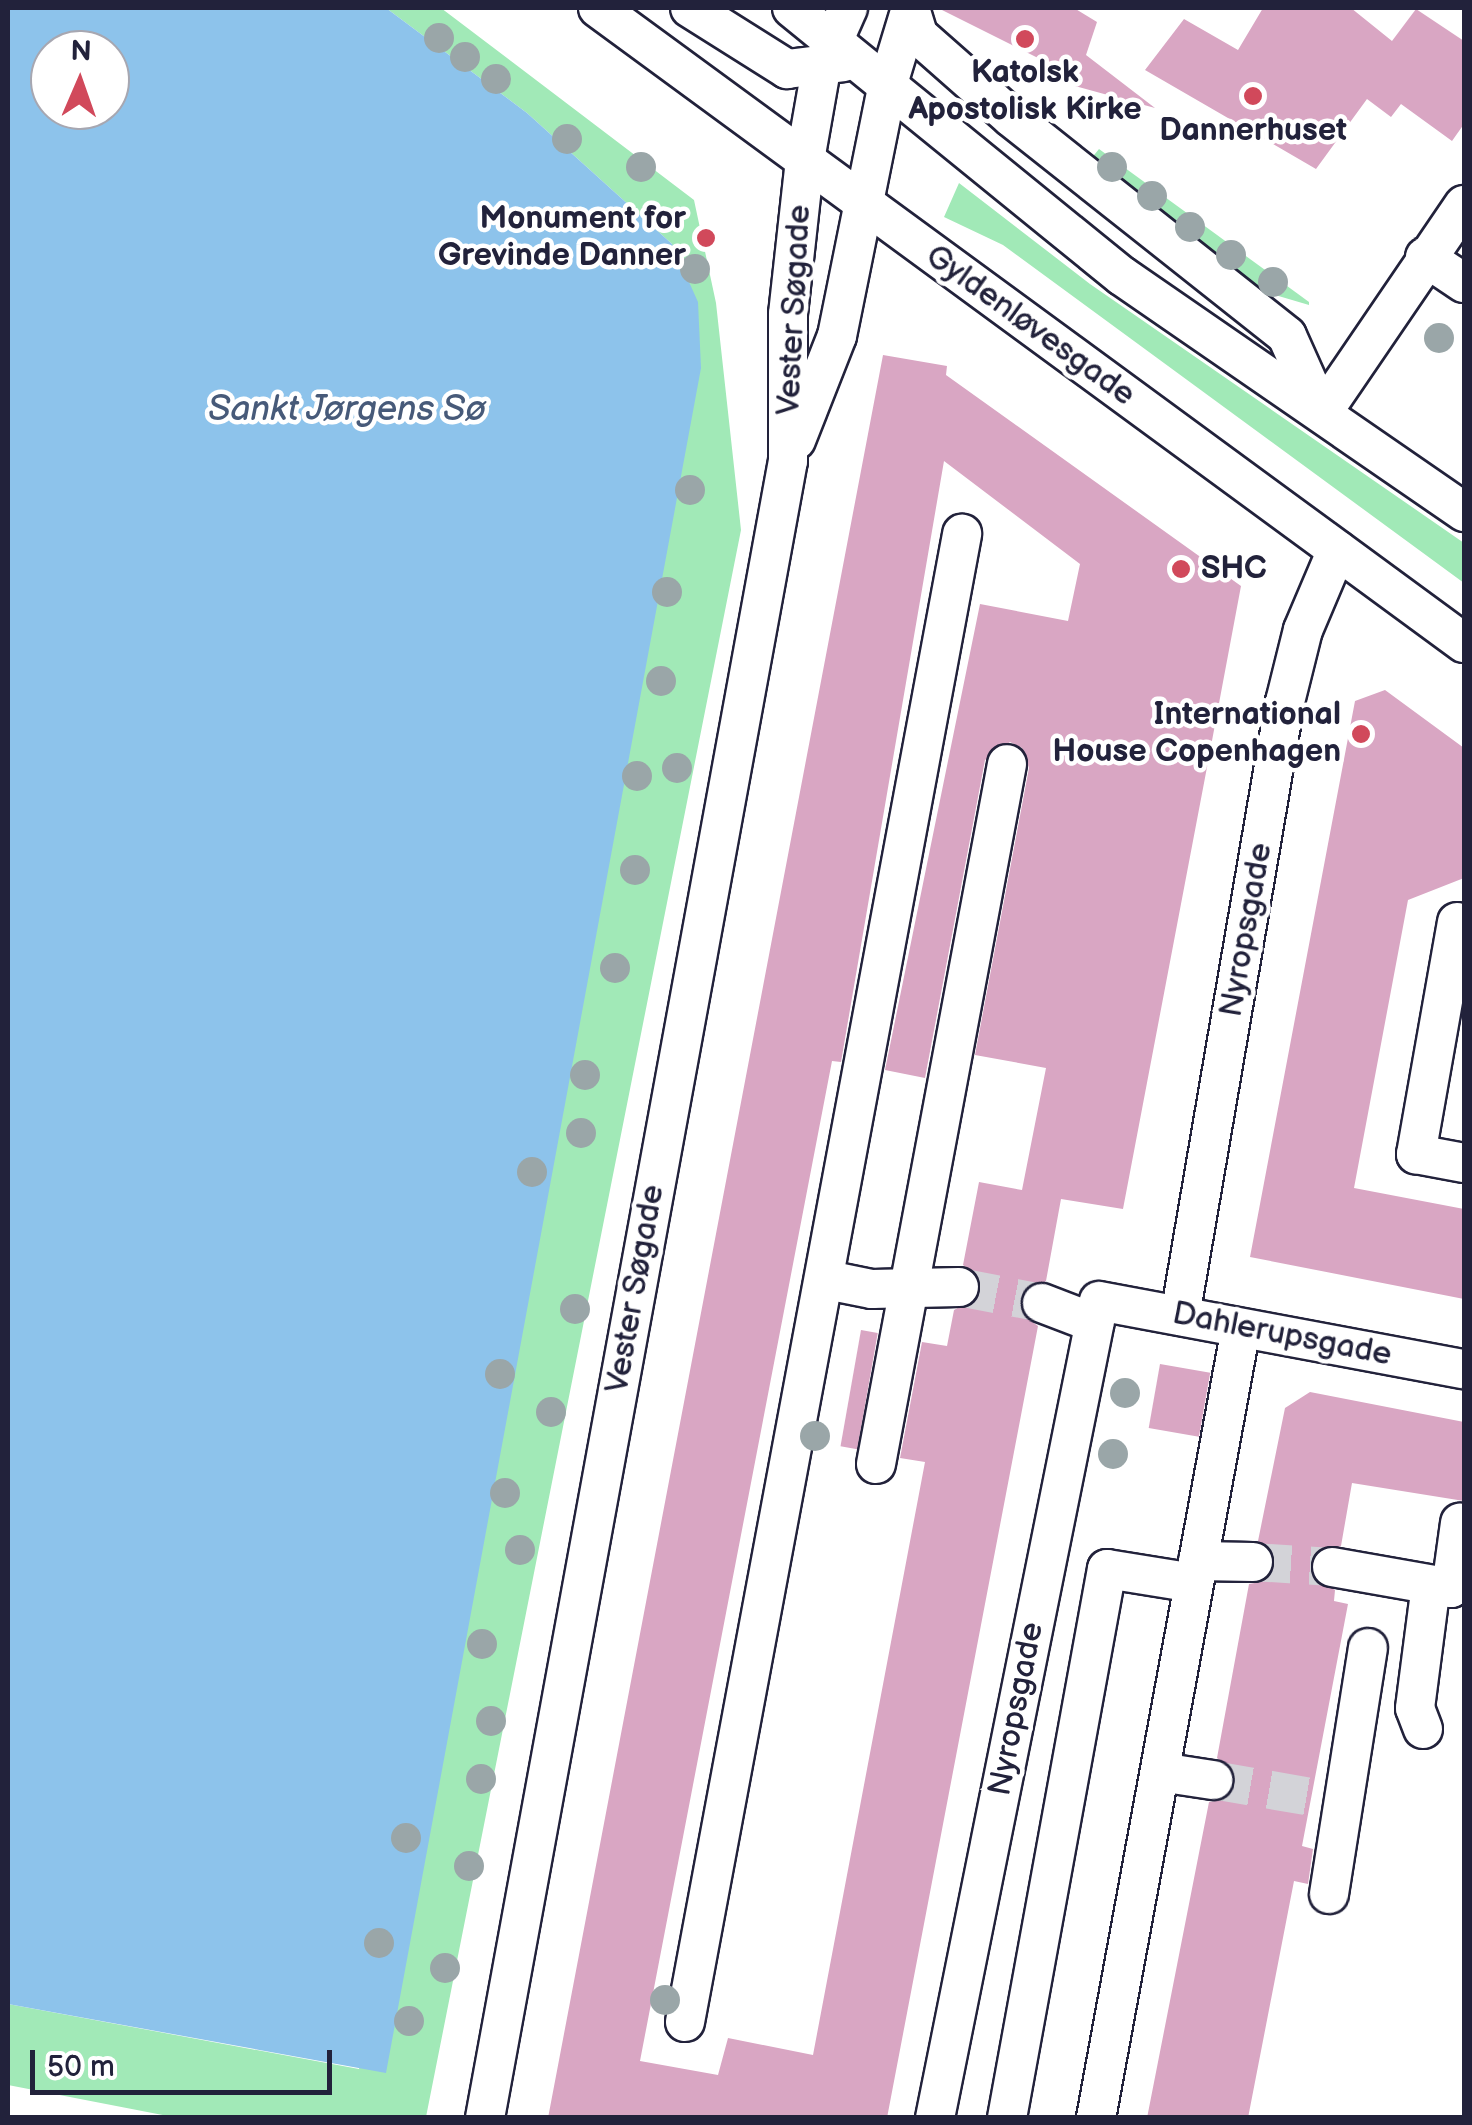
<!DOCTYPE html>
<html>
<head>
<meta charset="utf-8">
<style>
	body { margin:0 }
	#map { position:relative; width:1472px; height:2125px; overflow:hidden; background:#fff; font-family:"Balsamiq Sans",sans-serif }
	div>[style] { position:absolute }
	.green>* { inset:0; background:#a1e9b7 }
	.water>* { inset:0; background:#8dc3eb }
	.building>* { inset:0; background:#d9a6c3; transform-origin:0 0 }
	.minor-tunnel>* { height:38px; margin-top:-19px; transform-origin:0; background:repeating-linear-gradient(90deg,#d3d3d8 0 38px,transparent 0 57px) }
	.roads { filter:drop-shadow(2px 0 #22223b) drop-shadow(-2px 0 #22223b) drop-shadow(0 2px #22223b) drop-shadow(0 -2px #22223b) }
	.minor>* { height:38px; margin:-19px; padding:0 19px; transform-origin:19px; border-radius:19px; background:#fff }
	.trees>* { width:30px; height:30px; margin:-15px; border-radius:50%; background:#9aa6a8 }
	.dots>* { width:28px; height:28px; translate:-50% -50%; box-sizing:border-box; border:5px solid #fff; border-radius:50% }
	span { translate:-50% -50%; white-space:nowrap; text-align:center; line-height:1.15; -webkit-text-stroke:9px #fff; paint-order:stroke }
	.poi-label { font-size:32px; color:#22223b; font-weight:700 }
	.right { translate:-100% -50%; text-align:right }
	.left { translate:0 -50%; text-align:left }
	.street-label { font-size:32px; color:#22223b }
	.water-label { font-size:35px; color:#475a79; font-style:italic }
	.frame { position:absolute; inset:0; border:10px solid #22223b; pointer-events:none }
	.north { position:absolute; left:30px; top:30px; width:100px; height:100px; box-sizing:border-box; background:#fff; border:2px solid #a7a7b1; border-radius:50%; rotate:2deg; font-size:28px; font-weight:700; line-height:40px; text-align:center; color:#22223b }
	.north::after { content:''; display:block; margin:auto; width:35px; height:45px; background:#d1495b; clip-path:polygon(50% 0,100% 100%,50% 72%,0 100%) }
	.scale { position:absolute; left:30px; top:2050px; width:302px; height:45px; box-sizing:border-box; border:5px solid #22223b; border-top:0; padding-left:12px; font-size:30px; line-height:35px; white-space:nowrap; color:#22223b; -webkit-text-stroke:8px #fff; paint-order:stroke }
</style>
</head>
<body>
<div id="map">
	<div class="green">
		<i style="clip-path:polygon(386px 8px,441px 8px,694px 200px,716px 303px,741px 530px,426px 2117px,173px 2117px,8px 2085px,8px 2004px,359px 2069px,672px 244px,527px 113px)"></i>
		<i style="clip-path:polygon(1099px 149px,1309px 302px,1309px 305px,1255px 289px,1090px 160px)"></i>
		<i style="clip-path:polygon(959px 183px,1090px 284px,1464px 543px,1464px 583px,1003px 245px,944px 217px)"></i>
	</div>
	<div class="water">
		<i style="clip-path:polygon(evenodd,8px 8px,386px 8px,527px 113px,672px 244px,698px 302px,701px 368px,386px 2073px,8px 2004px,8px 8px,50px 50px,110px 50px,110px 110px,50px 110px,50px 50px)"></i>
	</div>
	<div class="building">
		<i style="clip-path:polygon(938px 8px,1074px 8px,1097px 22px,1086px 55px,1155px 108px,1075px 86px,1038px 58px)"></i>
		<i style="clip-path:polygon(1263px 8px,1351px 8px,1392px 41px,1416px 9px,1464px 41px,1464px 124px,1452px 141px,1401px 104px,1391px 117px,1367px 99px,1316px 169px,1145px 70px,1184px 19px,1238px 50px)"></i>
		<i style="clip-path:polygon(evenodd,883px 355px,947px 366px,946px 375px,1241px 586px,1208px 762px,1123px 1209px,1061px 1199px,1046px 1281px,1021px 1296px,1024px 1316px,1038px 1326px,887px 2118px,548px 2118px,883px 355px,944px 461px,1080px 564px,1068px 621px,980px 604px,885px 1070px,925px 1078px,985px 760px,1010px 742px,1022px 748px,1029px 768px,975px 1055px,1046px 1068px,1022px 1190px,979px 1182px,963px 1265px,979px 1276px,979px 1297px,954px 1310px,947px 1346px,922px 1342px,900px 1458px,925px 1462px,813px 2055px,728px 2038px,718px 2075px,640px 2061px,832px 1061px,841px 1062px,944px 461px)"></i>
		<i style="clip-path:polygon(1385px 690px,1464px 748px,1464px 878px,1408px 900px,1354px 1188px,1464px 1209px,1464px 1299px,1250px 1257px,1355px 701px)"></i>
		<i style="left:861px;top:1330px;width:17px;height:118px;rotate:10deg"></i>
		<i style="left:1160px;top:1364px;width:51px;height:65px;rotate:10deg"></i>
		<i style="clip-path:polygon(1310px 1392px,1464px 1422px,1464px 1501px,1352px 1483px,1341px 1546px,1314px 1553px,1311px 1576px,1335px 1590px,1334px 1601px,1348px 1604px,1302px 1846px,1313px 1849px,1308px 1884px,1294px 1881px,1248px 2118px,1147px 2118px,1209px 1802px,1222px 1800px,1235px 1784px,1233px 1771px,1217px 1758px,1249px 1584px,1265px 1581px,1275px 1563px,1258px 1541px,1285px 1408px)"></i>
	</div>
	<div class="minor-tunnel">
		<i style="left:959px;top:1287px;width:85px;rotate:10.9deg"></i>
		<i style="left:1253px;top:1562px;width:79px;rotate:3.6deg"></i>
		<i style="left:1213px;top:1780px;width:99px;rotate:9.8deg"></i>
	</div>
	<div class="roads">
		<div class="minor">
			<i style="left:598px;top:8px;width:1074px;rotate:36.25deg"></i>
			<i style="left:690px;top:8px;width:115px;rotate:32.2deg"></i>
			<i style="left:787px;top:69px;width:57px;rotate:-7deg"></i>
			<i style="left:792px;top:8px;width:425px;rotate:39.1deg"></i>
			<i style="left:1122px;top:276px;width:416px;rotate:34.6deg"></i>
			<i style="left:910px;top:8px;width:28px;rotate:73deg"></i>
			<i style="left:918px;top:35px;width:124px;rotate:41.4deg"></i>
			<i style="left:1011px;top:117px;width:352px;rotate:38.4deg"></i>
			<i style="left:1287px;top:336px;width:83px;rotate:65.9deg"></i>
			<i style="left:1425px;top:257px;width:47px;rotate:33.7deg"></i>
			<i style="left:1322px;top:413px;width:252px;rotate:-55.7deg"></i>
			<i style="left:796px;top:440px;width:112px;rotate:-68.5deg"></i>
			<i style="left:837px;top:336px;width:254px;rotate:-78.6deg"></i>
			<i style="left:887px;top:87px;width:83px;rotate:-73.1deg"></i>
			<i style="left:1457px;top:922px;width:236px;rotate:100deg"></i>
			<i style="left:1416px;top:1154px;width:49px;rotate:10.6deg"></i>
			<i style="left:827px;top:1280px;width:46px;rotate:11.3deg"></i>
			<i style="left:872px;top:1289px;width:87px;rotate:-1.3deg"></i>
			<i style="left:1042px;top:1303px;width:56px;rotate:21deg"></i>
			<i style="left:1180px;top:1316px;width:623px;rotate:-80.3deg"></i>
			<i style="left:1285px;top:702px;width:74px;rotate:-76deg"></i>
			<i style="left:1303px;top:630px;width:87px;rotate:-67deg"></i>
			<i style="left:876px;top:1464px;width:712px;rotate:-79.4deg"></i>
			<i style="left:1198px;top:1561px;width:55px;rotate:1deg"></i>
			<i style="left:1332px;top:1567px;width:121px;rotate:10deg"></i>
			<i style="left:1451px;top:1588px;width:66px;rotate:-82.1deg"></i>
			<i style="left:1423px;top:1729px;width:22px;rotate:-111deg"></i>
			<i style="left:1415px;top:1708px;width:124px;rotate:-82.6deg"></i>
			<i style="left:1160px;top:1772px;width:54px;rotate:8.6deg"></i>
			<i style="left:1329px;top:1894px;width:249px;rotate:-81deg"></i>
			<i style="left:685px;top:2022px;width:1514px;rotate:-79.45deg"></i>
			<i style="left:485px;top:2118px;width:1684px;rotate:-79.64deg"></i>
			<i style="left:788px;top:461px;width:147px;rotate:-90deg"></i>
			<i style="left:788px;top:314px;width:155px;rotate:-83.7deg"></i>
			<i style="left:805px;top:160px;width:92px;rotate:-80deg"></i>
			<i style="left:821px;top:69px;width:67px;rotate:-66.1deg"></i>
			<i style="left:935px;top:2118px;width:833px;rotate:-78.65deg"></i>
			<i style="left:1099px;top:1301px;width:371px;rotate:10.6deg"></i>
			<i style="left:1007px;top:2118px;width:558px;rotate:-79.68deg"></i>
			<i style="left:1107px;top:1569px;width:88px;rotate:9.1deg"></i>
			<i style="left:1096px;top:2118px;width:803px;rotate:-79.6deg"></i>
		</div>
	</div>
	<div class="trees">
		<i style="left:439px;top:38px"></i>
		<i style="left:465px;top:57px"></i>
		<i style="left:496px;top:79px"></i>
		<i style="left:567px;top:139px"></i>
		<i style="left:641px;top:167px"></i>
		<i style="left:1112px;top:167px"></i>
		<i style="left:1152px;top:196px"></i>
		<i style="left:1190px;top:227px"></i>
		<i style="left:1231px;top:255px"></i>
		<i style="left:695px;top:269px"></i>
		<i style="left:1273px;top:282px"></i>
		<i style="left:1439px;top:338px"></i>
		<i style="left:690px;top:490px"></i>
		<i style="left:667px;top:592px"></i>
		<i style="left:661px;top:681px"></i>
		<i style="left:677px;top:768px"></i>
		<i style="left:637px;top:776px"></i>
		<i style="left:635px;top:870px"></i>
		<i style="left:615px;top:968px"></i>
		<i style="left:585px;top:1075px"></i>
		<i style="left:581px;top:1133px"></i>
		<i style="left:532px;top:1172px"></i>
		<i style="left:575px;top:1309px"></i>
		<i style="left:500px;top:1374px"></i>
		<i style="left:1125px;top:1393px"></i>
		<i style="left:551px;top:1412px"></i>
		<i style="left:815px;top:1436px"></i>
		<i style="left:1113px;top:1454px"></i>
		<i style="left:505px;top:1493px"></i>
		<i style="left:520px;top:1550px"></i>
		<i style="left:482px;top:1644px"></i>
		<i style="left:491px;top:1721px"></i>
		<i style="left:481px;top:1779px"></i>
		<i style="left:406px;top:1838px"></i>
		<i style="left:469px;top:1866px"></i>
		<i style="left:379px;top:1943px"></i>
		<i style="left:445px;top:1968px"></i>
		<i style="left:665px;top:2000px"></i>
		<i style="left:409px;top:2021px"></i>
	</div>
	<div class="dots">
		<i style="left:1025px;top:39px;background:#d1495b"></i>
		<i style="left:1253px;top:96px;background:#d1495b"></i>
		<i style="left:706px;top:238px;background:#d1495b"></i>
		<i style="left:1181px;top:569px;background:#d1495b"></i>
		<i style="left:1361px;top:734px;background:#d1495b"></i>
	</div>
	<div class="poi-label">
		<span style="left:1025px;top:92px">Katolsk<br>Apostolisk Kirke</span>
		<span style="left:1253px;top:131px">Dannerhuset</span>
		<span class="right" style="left:686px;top:238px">Monument for<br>Grevinde Danner</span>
		<span class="left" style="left:1201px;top:569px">SHC</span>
		<span class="right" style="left:1341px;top:734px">International<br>House Copenhagen</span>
	</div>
	<div class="street-label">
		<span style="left:795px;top:310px;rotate:-87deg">Vester Søgade</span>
		<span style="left:1030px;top:326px;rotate:36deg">Gyldenløvesgade</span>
		<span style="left:1247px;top:930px;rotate:-80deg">Nyropsgade</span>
		<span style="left:636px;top:1289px;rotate:-80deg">Vester Søgade</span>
		<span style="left:1282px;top:1335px;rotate:11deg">Dahlerupsgade</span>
		<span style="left:1017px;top:1709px;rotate:-79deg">Nyropsgade</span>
	</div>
	<div class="water-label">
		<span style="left:347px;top:410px">Sankt Jørgens Sø</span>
	</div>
	<div class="frame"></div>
	<div class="north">N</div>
	<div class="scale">50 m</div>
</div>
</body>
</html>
